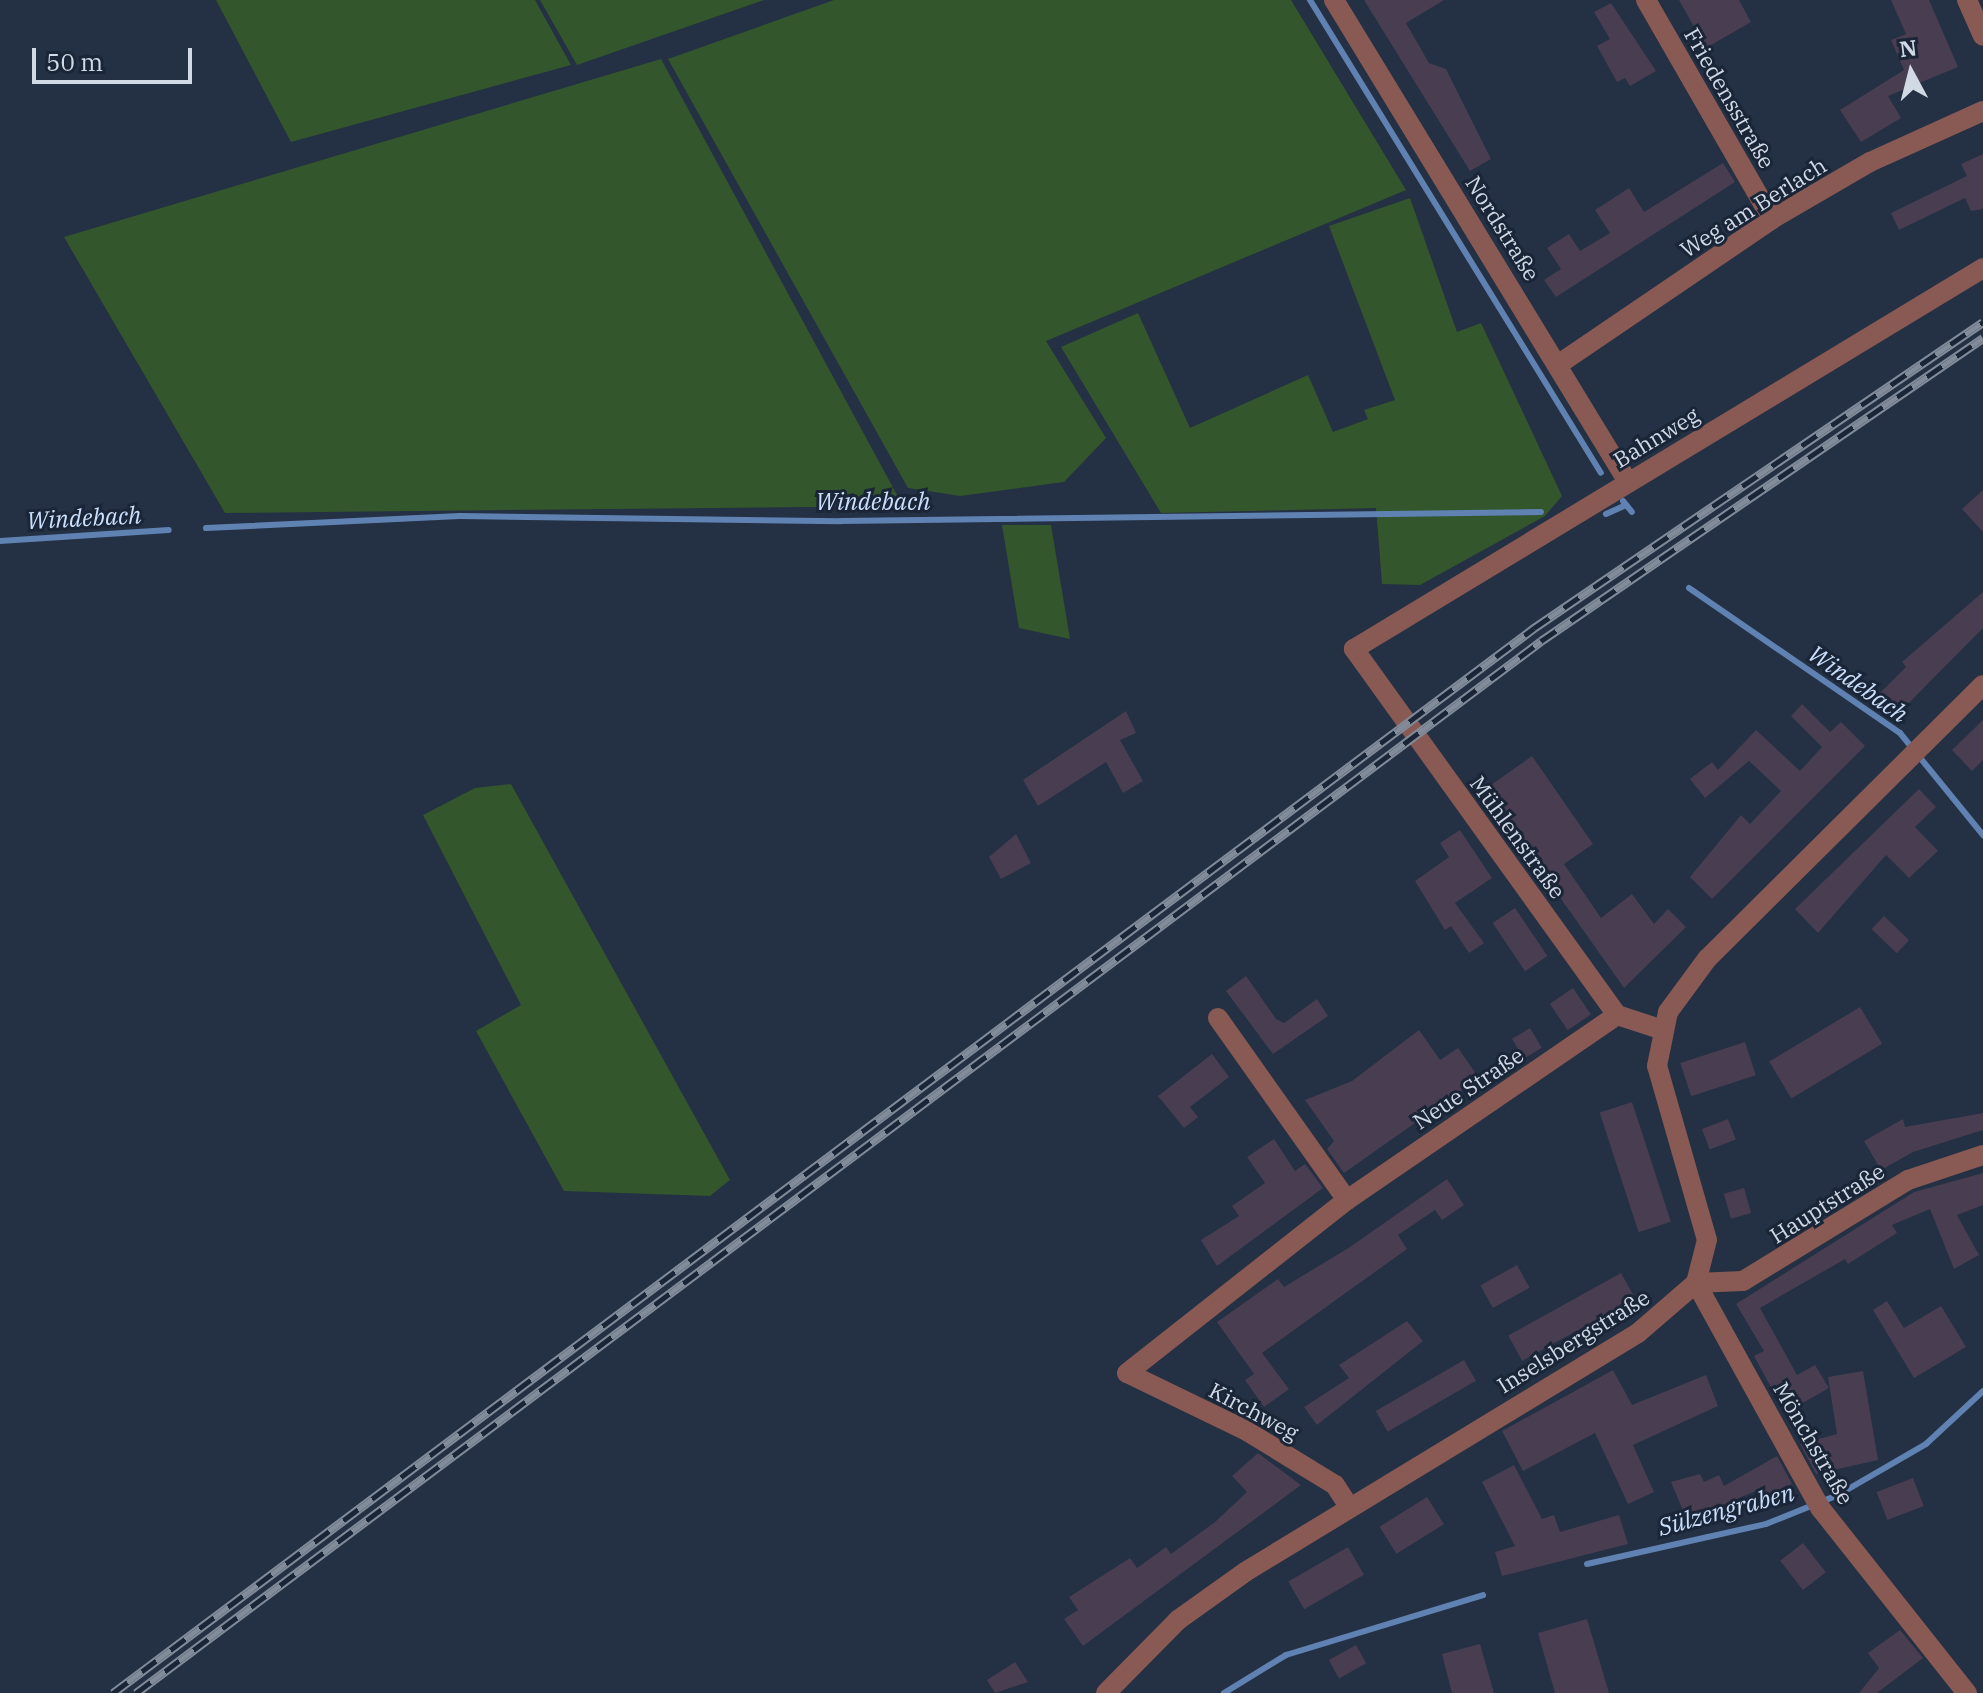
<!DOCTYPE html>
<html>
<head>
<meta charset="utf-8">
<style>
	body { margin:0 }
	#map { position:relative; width:1983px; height:1693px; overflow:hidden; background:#243043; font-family:"IBM Plex Serif",serif }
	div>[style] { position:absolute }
	.green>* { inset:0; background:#33562c }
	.stream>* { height:6px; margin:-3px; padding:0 3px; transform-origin:3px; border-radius:3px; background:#5f82b3 }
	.building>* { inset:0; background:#483d51; transform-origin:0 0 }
	.minor>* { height:20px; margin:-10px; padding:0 10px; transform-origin:10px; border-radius:10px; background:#895953 }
	.rail>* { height:9px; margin-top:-4.5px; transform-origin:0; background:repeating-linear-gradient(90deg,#1a2638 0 18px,#818b9a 0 36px); box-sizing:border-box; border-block:2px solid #818b9a }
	span { translate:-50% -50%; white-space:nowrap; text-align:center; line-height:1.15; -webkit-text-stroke:6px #1a2638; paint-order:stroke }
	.street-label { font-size:22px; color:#d1d9e5 }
	.water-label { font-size:24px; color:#cadffc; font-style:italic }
	.north { position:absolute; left:1871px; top:32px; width:80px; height:80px; -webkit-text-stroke:6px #1a2638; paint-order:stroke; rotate:353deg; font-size:22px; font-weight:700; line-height:32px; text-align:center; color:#d1d9e5 }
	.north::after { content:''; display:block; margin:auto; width:28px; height:36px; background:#d1d9e5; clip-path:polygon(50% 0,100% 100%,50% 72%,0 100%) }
	.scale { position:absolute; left:32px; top:48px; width:160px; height:36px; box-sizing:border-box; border:4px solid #d1d9e5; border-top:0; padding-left:10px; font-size:24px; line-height:28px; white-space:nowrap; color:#d1d9e5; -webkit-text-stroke:6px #1a2638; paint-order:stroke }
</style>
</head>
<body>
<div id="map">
	<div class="green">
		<i style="clip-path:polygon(216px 0,535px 0,571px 65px,291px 142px)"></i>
		<i style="clip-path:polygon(540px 0,764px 0,577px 65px)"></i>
		<i style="clip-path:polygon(834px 0,1291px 0,1406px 190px,1046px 341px,1106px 438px,1064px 482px,960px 496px,908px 488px,668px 59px)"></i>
		<i style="clip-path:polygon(661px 59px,903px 506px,225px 513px,64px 237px)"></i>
		<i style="clip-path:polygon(1410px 198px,1457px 332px,1481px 323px,1562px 496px,1545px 516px,1420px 585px,1382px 584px,1376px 508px,1161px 513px,1061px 347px,1138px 313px,1190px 428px,1308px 375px,1333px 432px,1368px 419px,1364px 410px,1395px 400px,1329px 226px)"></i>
		<i style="clip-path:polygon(1002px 525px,1051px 525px,1070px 639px,1019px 628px)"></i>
		<i style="clip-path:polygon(511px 784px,730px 1180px,710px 1196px,564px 1191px,476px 1031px,521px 1005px,423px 815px,475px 788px)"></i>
	</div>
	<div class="stream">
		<i style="left:1310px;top:0;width:555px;rotate:58.4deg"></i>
		<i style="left:1623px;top:501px;width:14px;rotate:51deg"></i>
		<i style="left:1606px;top:514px;width:22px;rotate:-24deg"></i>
		<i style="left:206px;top:528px;width:254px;rotate:-2.7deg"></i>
		<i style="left:460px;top:516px;width:381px;rotate:0.8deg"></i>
		<i style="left:841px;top:521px;width:700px;rotate:-0.74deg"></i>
		<i style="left:0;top:541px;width:169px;rotate:-3.7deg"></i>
		<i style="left:1689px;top:588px;width:256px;rotate:34.5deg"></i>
		<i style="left:1900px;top:733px;width:132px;rotate:50.9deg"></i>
		<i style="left:1587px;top:1564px;width:183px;rotate:-12.6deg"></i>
		<i style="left:1766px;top:1524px;width:78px;rotate:-21.9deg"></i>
		<i style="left:1838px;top:1495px;width:102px;rotate:-30.1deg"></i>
		<i style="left:1926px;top:1444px;width:78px;rotate:-42.9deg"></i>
		<i style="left:1224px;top:1693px;width:73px;rotate:-31.5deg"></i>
		<i style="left:1286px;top:1655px;width:206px;rotate:-16.9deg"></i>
	</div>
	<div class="building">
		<i style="clip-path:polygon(1364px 0,1444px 0,1406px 23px,1429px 63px,1446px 69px,1491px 159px,1470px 171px)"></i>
		<i style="clip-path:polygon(1679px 0,1739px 0,1751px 22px,1706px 48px)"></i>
		<i style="clip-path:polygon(1891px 0,1929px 0,1958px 67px,1888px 96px,1901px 118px,1861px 142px,1840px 110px,1904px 70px,1891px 40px,1906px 34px)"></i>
		<i style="clip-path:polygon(1611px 3px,1656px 71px,1630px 86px,1625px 78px,1617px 82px,1597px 46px,1610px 39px,1594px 12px)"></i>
		<i style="clip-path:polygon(1983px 154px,1983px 209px,1971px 211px,1965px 198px,1899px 230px,1891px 213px,1967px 176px,1961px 164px)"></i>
		<i style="clip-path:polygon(1723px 163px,1735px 182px,1556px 297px,1544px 280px,1561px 269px,1547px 248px,1569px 234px,1580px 251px,1610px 233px,1595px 210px,1629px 188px,1644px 212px)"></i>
		<i style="clip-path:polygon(1983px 490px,1983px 532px,1962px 509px)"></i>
		<i style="clip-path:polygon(1983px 592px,1983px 628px,1895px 717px,1876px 697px,1906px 667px,1902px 662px)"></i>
		<i style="clip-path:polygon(1802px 704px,1830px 732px,1841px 722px,1865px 746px,1712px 899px,1690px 877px,1741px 815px,1750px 824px,1781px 791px,1749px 761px,1705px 798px,1690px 779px,1712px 762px,1718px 770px,1756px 730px,1800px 771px,1822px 747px,1791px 716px)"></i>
		<i style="clip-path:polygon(1126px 711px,1136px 733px,1120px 740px,1143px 781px,1123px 793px,1106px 762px,1038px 806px,1023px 780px)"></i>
		<i style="clip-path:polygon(1983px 720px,1983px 760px,1972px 771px,1952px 750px)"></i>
		<i style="clip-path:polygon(1532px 756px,1593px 844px,1564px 864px,1601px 918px,1632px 894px,1654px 924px,1668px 909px,1686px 927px,1624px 988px,1484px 790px)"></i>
		<i style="clip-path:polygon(1919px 789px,1936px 807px,1915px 827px,1938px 851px,1909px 878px,1886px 855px,1818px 933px,1795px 909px)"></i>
		<i style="clip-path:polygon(1460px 830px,1492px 878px,1455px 903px,1484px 943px,1469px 953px,1451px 926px,1445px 930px,1415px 881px,1449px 857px,1440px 843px)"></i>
		<i style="clip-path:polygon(1016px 834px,1031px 863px,1001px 879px,989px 857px)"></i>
		<i style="left:1515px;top:908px;width:58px;height:27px;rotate:56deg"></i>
		<i style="left:1884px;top:916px;width:35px;height:18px;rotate:44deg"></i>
		<i style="clip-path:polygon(1246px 976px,1276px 1019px,1284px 1023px,1317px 999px,1328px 1016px,1273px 1054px,1226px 991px)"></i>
		<i style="left:1573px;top:988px;width:32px;height:28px;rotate:56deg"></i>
		<i style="left:1860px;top:1007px;width:43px;height:106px;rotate:59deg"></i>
		<i style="left:1530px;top:1028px;width:23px;height:21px;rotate:59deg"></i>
		<i style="clip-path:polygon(1419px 1030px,1440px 1060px,1458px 1048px,1479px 1078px,1344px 1173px,1327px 1149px,1334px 1141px,1305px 1100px,1352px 1081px)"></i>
		<i style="left:1745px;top:1042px;width:35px;height:68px;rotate:72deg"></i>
		<i style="clip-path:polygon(1212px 1054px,1229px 1077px,1190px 1107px,1198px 1117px,1184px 1128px,1158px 1096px)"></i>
		<i style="left:1632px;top:1102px;width:126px;height:34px;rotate:72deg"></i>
		<i style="clip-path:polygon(1983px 1113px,1983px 1130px,1913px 1152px,1881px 1170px,1864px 1141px,1903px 1119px,1905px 1127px)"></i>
		<i style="left:1728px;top:1119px;width:22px;height:28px;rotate:69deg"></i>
		<i style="clip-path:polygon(1274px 1139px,1295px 1171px,1305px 1164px,1323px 1188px,1217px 1266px,1201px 1240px,1239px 1216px,1232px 1206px,1265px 1183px,1247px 1157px)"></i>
		<i style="clip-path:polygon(1983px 1173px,1983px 1205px,1957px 1215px,1979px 1255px,1954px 1269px,1930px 1209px,1892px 1225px,1897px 1233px,1848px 1264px,1845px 1259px,1760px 1308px,1797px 1375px,1815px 1365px,1829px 1388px,1785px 1413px,1754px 1356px,1764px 1351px,1736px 1304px,1914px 1192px)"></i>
		<i style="clip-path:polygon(1447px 1179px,1464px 1205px,1442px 1220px,1435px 1210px,1398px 1235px,1407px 1249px,1262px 1353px,1289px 1389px,1264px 1407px,1245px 1380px,1254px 1374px,1217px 1322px,1278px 1279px,1284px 1287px,1350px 1247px)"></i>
		<i style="left:1744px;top:1188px;width:26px;height:21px;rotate:74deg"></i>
		<i style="left:1517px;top:1265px;width:26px;height:42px;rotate:61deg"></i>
		<i style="left:1621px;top:1273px;width:29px;height:129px;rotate:61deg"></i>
		<i style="clip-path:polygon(1887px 1301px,1904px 1328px,1941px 1306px,1966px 1347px,1914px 1378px,1873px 1310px)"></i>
		<i style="clip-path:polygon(1407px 1321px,1423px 1341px,1317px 1425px,1304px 1407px,1349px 1378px,1339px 1365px)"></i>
		<i style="left:1464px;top:1360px;width:24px;height:102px;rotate:60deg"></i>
		<i style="clip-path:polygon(1613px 1370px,1632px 1405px,1706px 1375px,1718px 1406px,1633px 1445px,1654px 1492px,1628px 1504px,1595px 1433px,1523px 1471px,1502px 1431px)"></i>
		<i style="clip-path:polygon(1863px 1371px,1878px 1460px,1816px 1474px,1800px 1444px,1837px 1434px,1828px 1377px)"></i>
		<i style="clip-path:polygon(1258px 1453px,1301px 1485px,1083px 1646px,1064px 1619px,1078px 1610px,1069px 1597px,1130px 1558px,1137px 1568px,1166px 1547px,1171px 1554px,1215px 1522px,1247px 1492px,1232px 1476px)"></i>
		<i style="clip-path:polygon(1777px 1456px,1792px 1484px,1764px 1500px,1758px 1490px,1687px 1520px,1671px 1482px,1700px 1474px,1704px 1482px,1719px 1475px,1724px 1486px)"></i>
		<i style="clip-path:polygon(1514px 1465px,1542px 1519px,1554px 1515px,1560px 1532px,1619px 1515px,1628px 1544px,1502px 1576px,1495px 1552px,1515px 1546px,1482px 1482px)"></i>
		<i style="left:1913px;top:1478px;width:30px;height:39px;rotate:69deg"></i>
		<i style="left:1427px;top:1497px;width:32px;height:56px;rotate:58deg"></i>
		<i style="left:1803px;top:1543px;width:37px;height:29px;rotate:52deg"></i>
		<i style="left:1348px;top:1547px;width:32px;height:69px;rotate:60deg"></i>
		<i style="clip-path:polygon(1587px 1619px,1609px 1693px,1555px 1693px,1538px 1633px)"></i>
		<i style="clip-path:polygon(1900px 1630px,1923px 1658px,1877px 1693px,1859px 1693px,1879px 1668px,1868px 1653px)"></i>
		<i style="clip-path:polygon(1480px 1644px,1494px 1693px,1452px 1693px,1442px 1654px)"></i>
		<i style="left:1356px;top:1645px;width:21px;height:31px;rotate:61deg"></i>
		<i style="clip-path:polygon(1015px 1662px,1028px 1682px,995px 1693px,987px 1680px)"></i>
	</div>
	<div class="minor">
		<i style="left:1334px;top:0;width:565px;rotate:58.62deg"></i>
		<i style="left:1646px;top:0;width:253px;rotate:60.1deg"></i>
		<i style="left:1967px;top:0;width:39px;rotate:66deg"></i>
		<i style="left:1559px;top:364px;width:258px;rotate:-34.2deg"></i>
		<i style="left:1772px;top:219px;width:113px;rotate:-30.2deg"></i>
		<i style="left:1870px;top:162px;width:124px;rotate:-24.3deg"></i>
		<i style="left:1218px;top:1018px;width:223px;rotate:54.7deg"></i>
		<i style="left:1660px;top:1029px;width:45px;rotate:-162deg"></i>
		<i style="left:1617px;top:1015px;width:451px;rotate:-125.7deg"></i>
		<i style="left:1354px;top:649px;width:735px;rotate:-31.2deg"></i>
		<i style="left:1696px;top:1283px;width:258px;rotate:61.1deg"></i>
		<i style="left:1821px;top:1509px;width:235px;rotate:51.6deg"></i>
		<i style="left:1696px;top:1283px;width:47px;rotate:-2.4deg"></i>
		<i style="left:1743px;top:1281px;width:193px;rotate:-31.5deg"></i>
		<i style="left:1908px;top:1180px;width:79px;rotate:-18.4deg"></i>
		<i style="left:1348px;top:1505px;width:24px;rotate:-123deg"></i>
		<i style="left:1335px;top:1485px;width:103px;rotate:-148.5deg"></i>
		<i style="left:1247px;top:1431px;width:133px;rotate:-154.2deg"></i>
		<i style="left:1127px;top:1373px;width:280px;rotate:-38.2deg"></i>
		<i style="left:1347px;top:1200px;width:327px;rotate:-34.4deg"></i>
		<i style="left:1106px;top:1693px;width:103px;rotate:-45.4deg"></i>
		<i style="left:1178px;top:1620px;width:82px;rotate:-35.6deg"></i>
		<i style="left:1245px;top:1572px;width:460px;rotate:-31.3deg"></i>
		<i style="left:1638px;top:1333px;width:77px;rotate:-40.8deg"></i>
		<i style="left:1696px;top:1283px;width:44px;rotate:-75.7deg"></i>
		<i style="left:1707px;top:1240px;width:181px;rotate:-106deg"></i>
		<i style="left:1657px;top:1066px;width:55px;rotate:-78.5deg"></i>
		<i style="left:1668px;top:1012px;width:66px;rotate:-53.7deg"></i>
		<i style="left:1707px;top:959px;width:389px;rotate:-44.8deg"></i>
	</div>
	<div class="rail">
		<i style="left:113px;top:1693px;width:1776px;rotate:-36.85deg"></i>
		<i style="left:1534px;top:628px;width:543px;rotate:-34.27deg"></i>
		<i style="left:136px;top:1693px;width:1755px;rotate:-36.82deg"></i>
		<i style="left:1541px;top:641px;width:536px;rotate:-34.43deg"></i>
	</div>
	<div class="street-label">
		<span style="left:1730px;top:98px;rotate:60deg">Friedensstraße</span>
		<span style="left:1753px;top:207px;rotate:-32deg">Weg am Berlach</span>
		<span style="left:1503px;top:228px;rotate:58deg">Nordstraße</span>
		<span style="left:1656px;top:437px;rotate:-31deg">Bahnweg</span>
		<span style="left:1518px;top:837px;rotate:54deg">Mühlenstraße</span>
		<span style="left:1468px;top:1088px;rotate:-34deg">Neue Straße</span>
		<span style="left:1827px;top:1203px;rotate:-32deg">Hauptstraße</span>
		<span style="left:1573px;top:1341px;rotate:-32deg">Inselsbergstraße</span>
		<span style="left:1254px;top:1411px;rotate:28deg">Kirchweg</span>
		<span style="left:1814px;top:1443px;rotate:60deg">Mönchstraße</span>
	</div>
	<div class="water-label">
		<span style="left:873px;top:502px">Windebach</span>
		<span style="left:84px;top:518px;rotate:-3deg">Windebach</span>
		<span style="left:1858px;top:684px;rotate:35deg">Windebach</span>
		<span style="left:1726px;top:1510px;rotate:-15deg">Sülzengraben</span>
	</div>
	<div class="north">N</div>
	<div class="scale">50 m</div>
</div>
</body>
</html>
